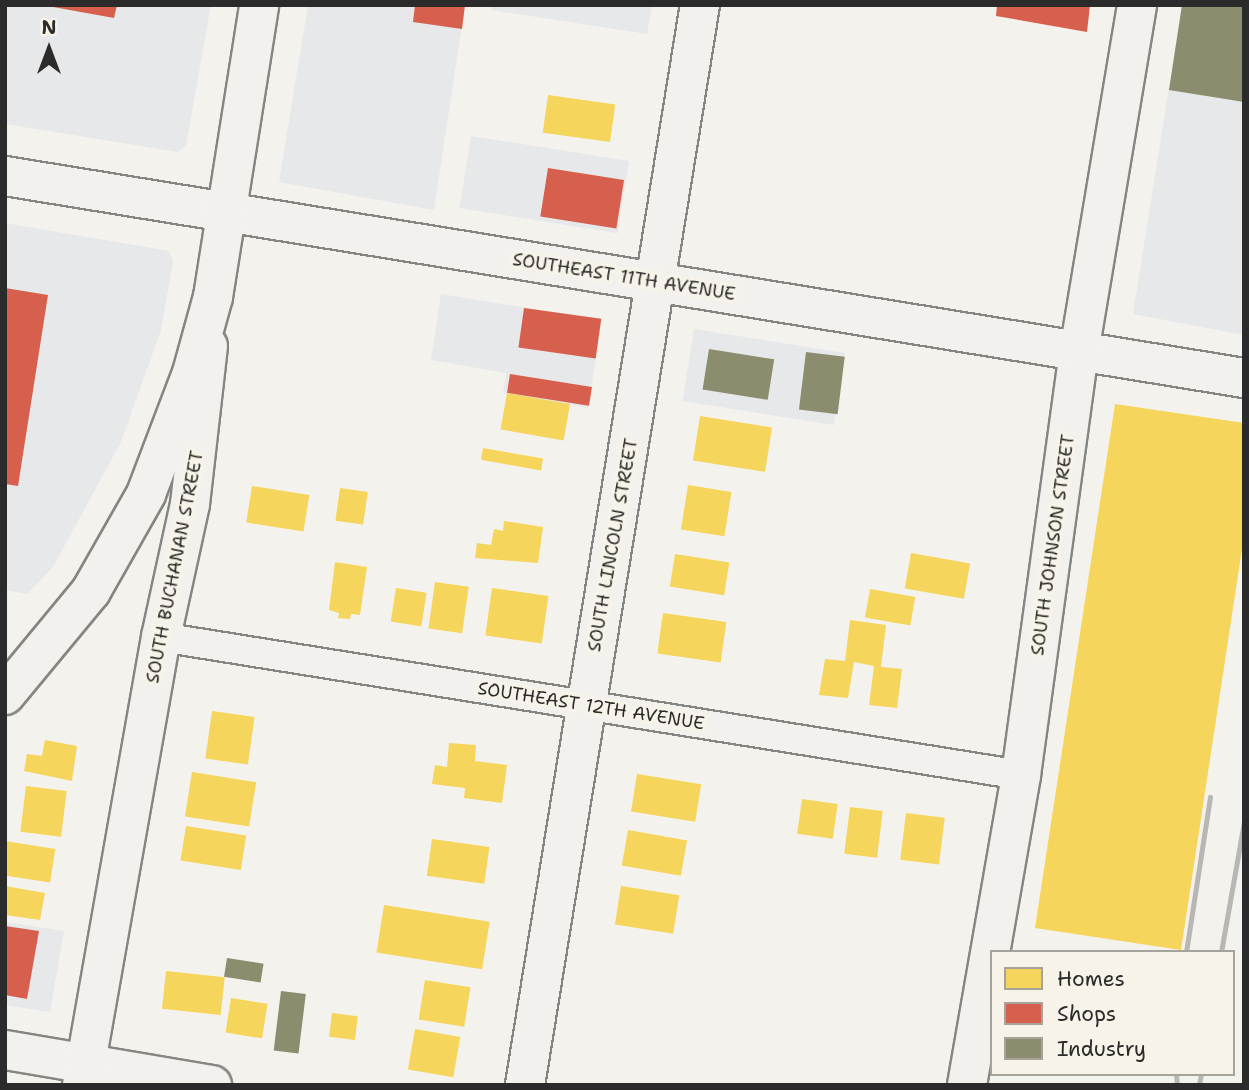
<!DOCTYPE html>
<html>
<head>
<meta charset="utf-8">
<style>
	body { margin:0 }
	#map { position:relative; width:1249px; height:1090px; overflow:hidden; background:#f4f2ec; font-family:"Shantell Sans",sans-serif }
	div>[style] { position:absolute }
	.built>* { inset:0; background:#e7e8e9; transform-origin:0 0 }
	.homes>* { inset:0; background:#f6d55c; transform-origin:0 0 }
	.shops>* { inset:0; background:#d6604d; transform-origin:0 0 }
	.industry>* { inset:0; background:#8c8c6e; transform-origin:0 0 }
	.roads { filter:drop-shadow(2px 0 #858582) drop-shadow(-2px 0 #858582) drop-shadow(0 2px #858582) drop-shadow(0 -2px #858582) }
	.street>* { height:28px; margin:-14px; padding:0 14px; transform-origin:14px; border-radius:14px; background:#f2f1ed }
	.secondary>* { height:38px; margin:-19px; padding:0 19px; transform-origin:19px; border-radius:19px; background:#f2f1ed }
	.primary>* { height:38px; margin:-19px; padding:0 19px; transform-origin:19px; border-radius:19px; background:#f2f1ed }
	.highway>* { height:38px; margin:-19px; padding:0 19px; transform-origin:19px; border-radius:19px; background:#f2f1ed }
	.rail>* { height:5px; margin:-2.5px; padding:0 2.5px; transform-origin:2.5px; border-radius:2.5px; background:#b8b7b5 }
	span { translate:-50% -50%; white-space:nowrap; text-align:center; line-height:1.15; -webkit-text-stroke:7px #f7f3e8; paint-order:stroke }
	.street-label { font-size:18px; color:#2b2b2b }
	.frame { position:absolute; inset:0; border:7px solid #2b2b2b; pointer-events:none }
	.legend { position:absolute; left:990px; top:950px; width:245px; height:126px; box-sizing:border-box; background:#f7f3e8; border:2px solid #a5a39c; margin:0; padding:9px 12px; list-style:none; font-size:21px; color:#2b2b2b }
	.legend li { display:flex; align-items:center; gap:14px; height:35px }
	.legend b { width:35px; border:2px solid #a5a39c }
	.north { position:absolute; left:14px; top:14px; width:70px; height:70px; -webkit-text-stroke:5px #f7f3e8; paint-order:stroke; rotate:0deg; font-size:19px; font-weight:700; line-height:28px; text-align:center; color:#2b2b2b }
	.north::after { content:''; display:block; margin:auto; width:24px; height:32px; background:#2b2b2b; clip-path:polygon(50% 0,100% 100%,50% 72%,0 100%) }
</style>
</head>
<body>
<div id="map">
	<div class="built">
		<i style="clip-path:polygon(5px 5px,211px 5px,186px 146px,178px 152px,5px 124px)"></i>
		<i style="clip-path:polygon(308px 5px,465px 5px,434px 210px,279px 182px)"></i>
		<i style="clip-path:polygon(492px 5px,652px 5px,647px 34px,491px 10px)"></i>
		<i style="clip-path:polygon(1182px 5px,1244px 5px,1244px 335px,1133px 314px)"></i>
		<i style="left:471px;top:136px;width:160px;height:73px;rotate:9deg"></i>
		<i style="clip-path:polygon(5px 223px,169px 251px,173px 261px,161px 330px,121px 442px,53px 567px,27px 594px,5px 590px)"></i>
		<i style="clip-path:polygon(441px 294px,602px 320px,588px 408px,503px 393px,506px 373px,431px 360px)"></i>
		<i style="left:694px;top:329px;width:153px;height:73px;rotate:9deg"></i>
		<i style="clip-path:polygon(5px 922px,64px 931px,50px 1012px,5px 1005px)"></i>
	</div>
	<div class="homes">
		<i style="left:548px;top:95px;width:68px;height:38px;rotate:8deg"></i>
		<i style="left:507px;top:393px;width:64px;height:37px;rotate:10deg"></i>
		<i style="clip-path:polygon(1115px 404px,1244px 423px,1244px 536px,1181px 950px,1035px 928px)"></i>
		<i style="left:700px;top:416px;width:73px;height:45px;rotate:9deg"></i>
		<i style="left:483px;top:448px;width:61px;height:12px;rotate:10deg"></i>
		<i style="left:688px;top:485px;width:44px;height:45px;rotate:9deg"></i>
		<i style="left:252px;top:486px;width:58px;height:37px;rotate:9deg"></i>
		<i style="left:340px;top:488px;width:28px;height:33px;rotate:8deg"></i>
		<i style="clip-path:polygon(504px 521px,543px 527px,538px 563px,475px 558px,477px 543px,491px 545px,494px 529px,503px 531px)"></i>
		<i style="left:911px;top:553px;width:60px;height:36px;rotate:10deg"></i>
		<i style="left:675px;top:554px;width:55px;height:33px;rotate:9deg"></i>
		<i style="clip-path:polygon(335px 562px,367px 567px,360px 615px,351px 614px,350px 619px,338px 618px,339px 613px,329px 610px)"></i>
		<i style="left:435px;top:582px;width:34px;height:47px;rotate:8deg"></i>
		<i style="left:396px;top:588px;width:31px;height:34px;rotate:9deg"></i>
		<i style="left:492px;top:588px;width:57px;height:48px;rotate:8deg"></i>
		<i style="left:870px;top:589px;width:46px;height:29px;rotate:10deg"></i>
		<i style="left:663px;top:613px;width:64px;height:41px;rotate:8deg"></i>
		<i style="clip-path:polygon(850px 620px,886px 625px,881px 667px,902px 669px,897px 708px,869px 705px,874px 666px,854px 662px,848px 698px,819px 695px,825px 659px,845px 661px)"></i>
		<i style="left:212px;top:711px;width:43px;height:48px;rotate:8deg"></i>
		<i style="clip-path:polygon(45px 740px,77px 746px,72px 781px,24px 771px,27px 754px,42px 756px)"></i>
		<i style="clip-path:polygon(449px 743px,476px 745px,475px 761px,507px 765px,502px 803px,464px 798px,465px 788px,432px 784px,435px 765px,447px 767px)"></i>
		<i style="left:192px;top:772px;width:65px;height:45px;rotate:9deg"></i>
		<i style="left:637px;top:774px;width:65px;height:38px;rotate:9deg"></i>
		<i style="left:26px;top:786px;width:41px;height:46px;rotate:7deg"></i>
		<i style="left:802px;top:799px;width:36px;height:35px;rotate:8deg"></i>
		<i style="left:850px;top:807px;width:33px;height:47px;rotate:7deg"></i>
		<i style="left:906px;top:813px;width:39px;height:47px;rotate:7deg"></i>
		<i style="left:186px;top:826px;width:61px;height:35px;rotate:9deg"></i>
		<i style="left:628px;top:830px;width:60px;height:36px;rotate:10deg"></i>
		<i style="left:432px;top:839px;width:58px;height:37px;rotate:8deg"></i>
		<i style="left:5px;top:841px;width:51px;height:34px;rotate:9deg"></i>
		<i style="clip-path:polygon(5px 886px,45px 893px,40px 920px,5px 915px)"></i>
		<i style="left:621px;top:886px;width:59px;height:39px;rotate:9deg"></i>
		<i style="left:384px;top:905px;width:107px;height:48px;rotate:9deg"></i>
		<i style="left:166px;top:971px;width:59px;height:38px;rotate:6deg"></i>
		<i style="left:425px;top:980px;width:46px;height:40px;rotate:9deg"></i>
		<i style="left:231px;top:998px;width:37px;height:35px;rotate:9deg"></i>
		<i style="left:332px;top:1013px;width:26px;height:24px;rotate:7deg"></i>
		<i style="left:415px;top:1029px;width:46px;height:41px;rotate:10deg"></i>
	</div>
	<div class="shops">
		<i style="clip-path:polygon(42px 5px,117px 5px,114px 18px)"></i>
		<i style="clip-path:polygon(415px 5px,465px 5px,462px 29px,413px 22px)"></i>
		<i style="clip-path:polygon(997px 5px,1090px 5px,1087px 32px,996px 16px)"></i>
		<i style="left:548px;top:168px;width:77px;height:49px;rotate:9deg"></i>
		<i style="clip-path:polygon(5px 288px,48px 295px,18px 486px,5px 484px)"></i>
		<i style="left:524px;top:308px;width:78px;height:40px;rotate:8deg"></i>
		<i style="left:510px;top:374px;width:83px;height:19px;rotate:9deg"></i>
		<i style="clip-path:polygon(5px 926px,39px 931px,27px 999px,5px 995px)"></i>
	</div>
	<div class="industry">
		<i style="clip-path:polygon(1182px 5px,1244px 5px,1244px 102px,1169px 90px)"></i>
		<i style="left:709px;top:349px;width:66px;height:41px;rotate:9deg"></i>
		<i style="left:806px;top:352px;width:39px;height:58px;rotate:7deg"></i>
		<i style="left:227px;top:958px;width:37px;height:19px;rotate:9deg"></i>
		<i style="left:281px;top:991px;width:25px;height:60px;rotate:7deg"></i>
	</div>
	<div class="roads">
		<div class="street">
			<i style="left:161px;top:637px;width:871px;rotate:9.12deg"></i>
		</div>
		<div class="secondary">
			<i style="left:5px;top:176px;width:1255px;rotate:9.26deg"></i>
			<i style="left:5px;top:1050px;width:210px;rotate:9.6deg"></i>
			<i style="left:82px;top:1085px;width:455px;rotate:-80deg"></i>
			<i style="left:161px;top:637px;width:136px;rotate:-77.7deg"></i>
			<i style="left:190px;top:504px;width:159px;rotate:-83.5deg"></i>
			<i style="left:525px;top:1085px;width:1094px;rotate:-80.8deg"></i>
			<i style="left:967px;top:1085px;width:315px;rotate:-80.1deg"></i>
			<i style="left:1021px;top:775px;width:427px;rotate:-82.2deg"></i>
			<i style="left:1079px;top:352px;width:352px;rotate:-80.5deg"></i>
		</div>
		<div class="primary">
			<i style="left:213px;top:297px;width:296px;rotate:-81deg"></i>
		</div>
		<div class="highway">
			<i style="left:5px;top:695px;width:135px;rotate:-50.4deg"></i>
			<i style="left:91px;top:591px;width:112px;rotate:-60.4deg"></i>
			<i style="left:146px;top:494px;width:129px;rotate:-69.2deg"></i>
			<i style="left:192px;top:373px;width:79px;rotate:-74.6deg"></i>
		</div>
	</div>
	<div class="rail">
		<i style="left:1186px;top:952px;width:157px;rotate:-81.2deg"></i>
		<i style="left:1221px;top:952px;width:133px;rotate:-80deg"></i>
		<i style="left:1176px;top:1074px;width:11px;rotate:85deg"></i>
		<i style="left:1199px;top:1085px;width:11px;rotate:-80deg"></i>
	</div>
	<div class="street-label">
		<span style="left:624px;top:277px;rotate:9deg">SOUTHEAST 11TH AVENUE</span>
		<span style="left:613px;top:545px;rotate:-80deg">SOUTH LINCOLN STREET</span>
		<span style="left:1053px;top:545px;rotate:-82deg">SOUTH JOHNSON STREET</span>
		<span style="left:175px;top:567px;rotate:-79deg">SOUTH BUCHANAN STREET</span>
		<span style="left:591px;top:706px;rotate:9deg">SOUTHEAST 12TH AVENUE</span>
	</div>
	<div class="frame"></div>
	<ul class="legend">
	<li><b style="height:19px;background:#f6d55c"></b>Homes</li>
	<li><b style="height:19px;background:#d6604d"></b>Shops</li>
	<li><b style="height:19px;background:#8c8c6e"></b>Industry</li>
	</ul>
	<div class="north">N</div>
</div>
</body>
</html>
